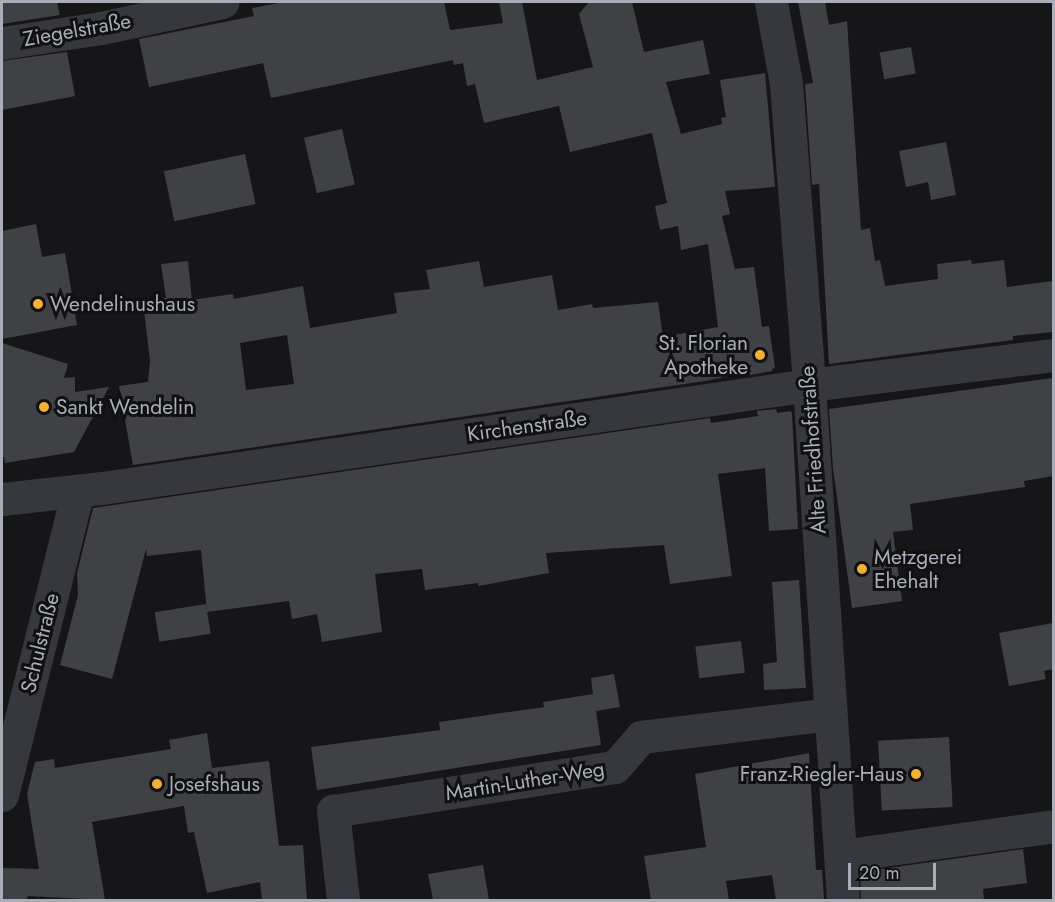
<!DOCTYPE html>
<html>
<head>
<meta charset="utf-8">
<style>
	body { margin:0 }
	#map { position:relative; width:1055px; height:902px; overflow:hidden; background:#161618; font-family:Jost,sans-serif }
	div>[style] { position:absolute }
	.building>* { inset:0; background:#404145; transform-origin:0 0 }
	.minor>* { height:33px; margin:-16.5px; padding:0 16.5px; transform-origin:16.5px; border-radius:16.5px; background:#37383d }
	.dots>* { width:16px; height:16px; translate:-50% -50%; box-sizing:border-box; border:3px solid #111113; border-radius:50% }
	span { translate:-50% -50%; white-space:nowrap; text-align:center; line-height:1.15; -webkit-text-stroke:6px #111113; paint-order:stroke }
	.street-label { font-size:21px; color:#a8adb8 }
	.poi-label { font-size:21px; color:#a8adb8 }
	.left { translate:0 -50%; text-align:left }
	.right { translate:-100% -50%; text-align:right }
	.frame { position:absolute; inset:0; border:3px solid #a8adb8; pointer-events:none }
	.scale { position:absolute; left:848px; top:863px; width:88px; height:27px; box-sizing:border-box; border:3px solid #a8adb8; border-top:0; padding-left:8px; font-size:18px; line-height:21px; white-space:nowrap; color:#a8adb8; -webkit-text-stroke:4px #111113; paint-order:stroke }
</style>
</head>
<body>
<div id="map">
	<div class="building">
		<i style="clip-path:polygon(2px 2px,57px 2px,60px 15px,2px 24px)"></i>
		<i style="clip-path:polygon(evenodd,284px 2px,444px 2px,450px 30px,503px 23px,499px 2px,522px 2px,537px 80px,593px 67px,579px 14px,589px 2px,632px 2px,644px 52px,703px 40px,710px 74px,666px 82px,681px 134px,722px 124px,721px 118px,726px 117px,720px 80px,765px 73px,775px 187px,725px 191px,730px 214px,722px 216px,735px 269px,754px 267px,762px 327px,769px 326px,775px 368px,772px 369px,772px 371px,750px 375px,749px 372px,705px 381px,133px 465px,119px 386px,148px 382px,150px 361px,143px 301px,166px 298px,161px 264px,188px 261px,192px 300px,233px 294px,234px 299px,303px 286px,310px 328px,397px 313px,394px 293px,430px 289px,426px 270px,479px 261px,484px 287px,552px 275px,558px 310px,592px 304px,593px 308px,658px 302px,663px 337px,718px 327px,708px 244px,681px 250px,678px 226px,660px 230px,655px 206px,667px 203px,652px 133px,570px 152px,559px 106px,484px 123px,475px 84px,467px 86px,463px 63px,454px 65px,453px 60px,271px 98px,263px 63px,149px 87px,139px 39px,254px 16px,252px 8px,284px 2px,287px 335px,294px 384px,246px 390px,240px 343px,287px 335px)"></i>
		<i style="clip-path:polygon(798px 2px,825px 2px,829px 25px,847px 21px,861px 230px,870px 228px,875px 261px,880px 260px,885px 286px,938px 279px,937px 264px,971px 260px,972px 264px,1004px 260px,1007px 287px,1053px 281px,1053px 332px,1013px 336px,1013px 340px,829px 364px,819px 184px,812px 185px,805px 84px,813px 83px)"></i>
		<i style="left:911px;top:47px;width:27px;height:32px;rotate:80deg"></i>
		<i style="clip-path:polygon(67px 52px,75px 96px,2px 110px,2px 61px)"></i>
		<i style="left:342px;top:129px;width:57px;height:39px;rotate:77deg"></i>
		<i style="clip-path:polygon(946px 142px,956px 195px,931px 200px,928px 182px,906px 187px,899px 151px)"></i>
		<i style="left:245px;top:154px;width:51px;height:83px;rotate:78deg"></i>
		<i style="clip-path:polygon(36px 224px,42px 257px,65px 253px,77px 325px,2px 339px,2px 231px)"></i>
		<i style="clip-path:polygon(2px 343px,68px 364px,64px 378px,75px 377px,75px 392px,109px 387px,74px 452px,5px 463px,4px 457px,2px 457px)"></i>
		<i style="clip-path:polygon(1053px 378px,1053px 476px,1024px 481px,1025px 487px,910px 504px,913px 530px,893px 532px,902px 601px,852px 608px,833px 468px,829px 409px)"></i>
		<i style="clip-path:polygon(776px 409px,777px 413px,791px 411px,792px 414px,798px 529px,769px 531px,765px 468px,718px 474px,732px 576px,670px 584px,664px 545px,546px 553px,549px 573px,478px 586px,478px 583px,425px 590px,422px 569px,375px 574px,382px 632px,322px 642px,317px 614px,292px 619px,289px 601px,207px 612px,201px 550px,147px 556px,146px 549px,112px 679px,60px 665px,78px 595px,77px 573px,93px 508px,710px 418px,711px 423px,758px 416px,757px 411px)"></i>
		<i style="clip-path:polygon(799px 580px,806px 688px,764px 690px,763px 664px,777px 662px,772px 582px)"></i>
		<i style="left:206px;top:604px;width:30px;height:52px;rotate:81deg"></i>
		<i style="clip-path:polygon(1053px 623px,1053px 669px,1044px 671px,1046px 679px,1009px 686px,999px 633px)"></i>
		<i style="left:741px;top:641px;width:32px;height:46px;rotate:83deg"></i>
		<i style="clip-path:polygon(614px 674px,620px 707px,596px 711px,601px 745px,317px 790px,311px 747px,440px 730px,439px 722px,544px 707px,543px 702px,593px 694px,591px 678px)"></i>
		<i style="clip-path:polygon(207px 733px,212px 768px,269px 761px,279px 846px,303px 845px,307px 900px,262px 900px,260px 882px,207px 893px,194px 832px,188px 833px,184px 806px,92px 822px,105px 900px,28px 896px,26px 900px,2px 900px,2px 868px,39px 869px,27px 794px,35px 762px,54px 759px,55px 768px,171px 749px,169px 740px)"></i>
		<i style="left:949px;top:737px;width:70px;height:71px;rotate:87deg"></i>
		<i style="clip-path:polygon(809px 753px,816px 870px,822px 870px,824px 900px,776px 900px,772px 875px,726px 881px,729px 900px,651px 900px,644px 856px,706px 847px,695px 774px)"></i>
		<i style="clip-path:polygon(1023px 849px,1027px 883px,983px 889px,984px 900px,861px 900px,860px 872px)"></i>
		<i style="clip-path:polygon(483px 865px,489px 900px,433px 900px,428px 874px)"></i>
	</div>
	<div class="minor">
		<i style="left:771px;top:2px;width:83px;rotate:79.6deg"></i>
		<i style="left:786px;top:84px;width:302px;rotate:85.6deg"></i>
		<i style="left:809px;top:385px;width:516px;rotate:86.22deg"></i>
		<i style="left:2px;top:43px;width:100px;rotate:-8.6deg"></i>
		<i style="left:101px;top:28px;width:124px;rotate:-12.1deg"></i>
		<i style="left:2px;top:499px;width:101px;rotate:-6.3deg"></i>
		<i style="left:102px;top:488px;width:714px;rotate:-8.29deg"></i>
		<i style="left:809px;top:385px;width:247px;rotate:-7deg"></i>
		<i style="left:2px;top:795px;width:313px;rotate:-76deg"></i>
		<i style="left:841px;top:856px;width:215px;rotate:-8deg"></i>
		<i style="left:343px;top:900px;width:90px;rotate:-96.4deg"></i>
		<i style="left:333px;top:811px;width:285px;rotate:-8.9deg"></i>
		<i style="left:615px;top:767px;width:40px;rotate:-49deg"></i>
		<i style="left:641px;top:737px;width:190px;rotate:-6.9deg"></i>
	</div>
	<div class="dots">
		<i style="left:38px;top:304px;background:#f2b134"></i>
		<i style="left:760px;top:355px;background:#f2b134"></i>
		<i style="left:44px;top:407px;background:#f2b134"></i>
		<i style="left:862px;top:569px;background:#f2b134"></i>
		<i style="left:916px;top:774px;background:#f2b134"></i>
		<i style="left:157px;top:784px;background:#f2b134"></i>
	</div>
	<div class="street-label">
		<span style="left:77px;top:30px;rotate:-10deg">Ziegelstraße</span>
		<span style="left:527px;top:426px;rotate:-8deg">Kirchenstraße</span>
		<span style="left:813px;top:450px;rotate:-94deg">Alte Friedhofstraße</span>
		<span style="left:40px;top:643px;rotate:-76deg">Schulstraße</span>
		<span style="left:525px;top:781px;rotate:-9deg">Martin-Luther-Weg</span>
	</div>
	<div class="poi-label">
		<span class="left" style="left:50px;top:304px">Wendelinushaus</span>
		<span class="right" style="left:748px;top:355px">St. Florian<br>Apotheke</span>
		<span class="left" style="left:56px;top:407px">Sankt Wendelin</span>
		<span class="left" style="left:874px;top:569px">Metzgerei<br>Ehehalt</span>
		<span class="right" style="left:904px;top:774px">Franz-Riegler-Haus</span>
		<span class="left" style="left:169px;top:784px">Josefshaus</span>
	</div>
	<div class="frame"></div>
	<div class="scale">20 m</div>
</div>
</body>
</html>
